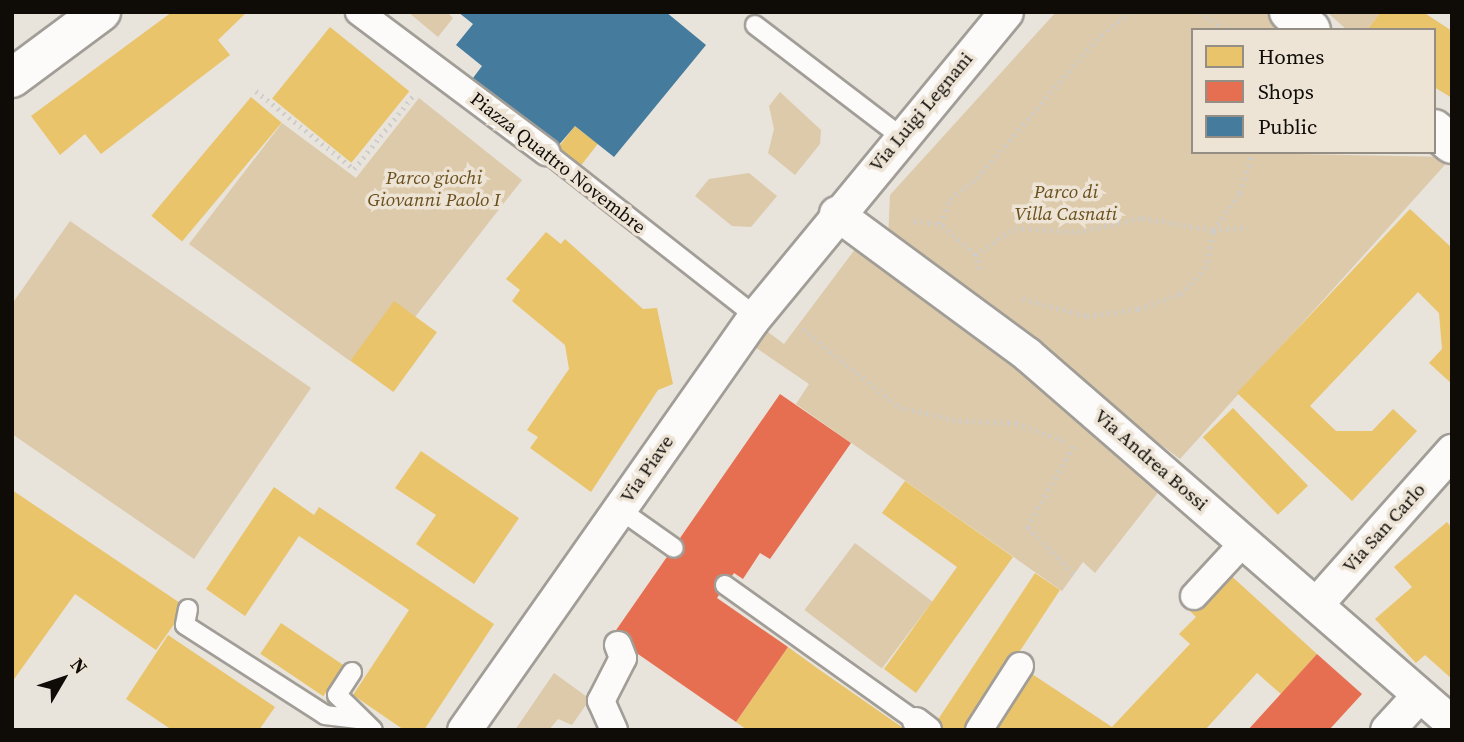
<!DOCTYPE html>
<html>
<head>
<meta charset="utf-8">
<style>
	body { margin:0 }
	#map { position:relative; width:1464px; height:742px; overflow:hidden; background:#e8e3db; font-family:"Source Serif 4",serif }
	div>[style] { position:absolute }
	.green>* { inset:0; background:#ddcaaa; transform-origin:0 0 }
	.homes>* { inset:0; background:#e9c46a; transform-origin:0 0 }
	.shops>* { inset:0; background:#e76f51 }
	.public>* { inset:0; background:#457b9d }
	.path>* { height:4.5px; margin-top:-2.25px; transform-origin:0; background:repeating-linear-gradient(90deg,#cecdcb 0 2px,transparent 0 7px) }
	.roads { filter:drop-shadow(2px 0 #a19d97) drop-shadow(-2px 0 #a19d97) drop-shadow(0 2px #a19d97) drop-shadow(0 -2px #a19d97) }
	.service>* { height:18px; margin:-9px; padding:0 9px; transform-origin:9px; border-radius:9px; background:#fcfbfa }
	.pedestrian>* { height:26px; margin:-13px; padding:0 13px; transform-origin:13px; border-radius:13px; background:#fcfbfa }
	.minor>* { height:33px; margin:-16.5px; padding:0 16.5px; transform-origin:16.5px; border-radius:16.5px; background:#fcfbfa }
	.tertiary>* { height:38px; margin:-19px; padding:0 19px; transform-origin:19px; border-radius:19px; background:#fcfbfa }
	span { translate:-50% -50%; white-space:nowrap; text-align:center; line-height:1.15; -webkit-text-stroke:7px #ede4d6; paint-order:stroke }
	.street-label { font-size:19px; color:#0f0c08 }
	.park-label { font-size:19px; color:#694f1b; font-style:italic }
	.frame { position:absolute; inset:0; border:14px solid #0f0c08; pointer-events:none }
	.legend { position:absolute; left:1191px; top:28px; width:245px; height:126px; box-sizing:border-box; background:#ede4d6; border:2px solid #948e84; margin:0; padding:9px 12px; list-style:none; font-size:21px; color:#0f0c08 }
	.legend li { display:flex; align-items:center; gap:14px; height:35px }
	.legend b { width:35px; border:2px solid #948e84 }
	.north { position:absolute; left:28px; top:644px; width:70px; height:70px; -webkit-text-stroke:5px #ede4d6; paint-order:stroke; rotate:51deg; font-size:19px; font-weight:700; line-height:28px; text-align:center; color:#0f0c08 }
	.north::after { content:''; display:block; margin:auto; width:24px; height:32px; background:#0f0c08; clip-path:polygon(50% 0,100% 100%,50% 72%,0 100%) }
</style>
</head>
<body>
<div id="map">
	<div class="green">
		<i style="clip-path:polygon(408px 12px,447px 12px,453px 18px,438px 37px)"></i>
		<i style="clip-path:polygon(1056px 12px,1265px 12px,1288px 30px,1193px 30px,1193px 152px,1452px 157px,1180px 459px,888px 239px,890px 195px)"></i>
		<i style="clip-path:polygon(1327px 12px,1381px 12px,1367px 30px,1347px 30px)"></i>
		<i style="clip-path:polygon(780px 92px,821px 130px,820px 144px,795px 175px,768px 153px,774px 129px,769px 106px)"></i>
		<i style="clip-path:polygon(419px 98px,522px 180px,415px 317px,350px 361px,189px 244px,282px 123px,356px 178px)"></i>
		<i style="clip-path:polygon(749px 173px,777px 196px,751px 227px,732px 226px,695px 196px,709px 179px)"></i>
		<i style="clip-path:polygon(70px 221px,311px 388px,194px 559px,12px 434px,12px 304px)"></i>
		<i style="clip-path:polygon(865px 236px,1164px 485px,1095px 573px,1083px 562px,1062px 591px,796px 404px,809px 384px,740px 337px,752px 320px,784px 344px)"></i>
		<i style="left:855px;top:543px;width:97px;height:84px;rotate:37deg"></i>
		<i style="clip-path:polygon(554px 673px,590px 699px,572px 725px,558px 719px,549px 730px,515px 730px)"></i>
	</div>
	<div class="homes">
		<i style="clip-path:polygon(172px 12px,247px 12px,218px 40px,230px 55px,101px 154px,85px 134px,60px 155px,31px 116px)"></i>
		<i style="clip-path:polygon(1381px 12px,1423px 12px,1452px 31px,1452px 98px,1434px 87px,1434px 30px,1367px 30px)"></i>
		<i style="left:330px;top:27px;width:102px;height:92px;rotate:39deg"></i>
		<i style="left:251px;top:97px;width:40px;height:155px;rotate:40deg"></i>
		<i style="left:575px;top:126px;width:29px;height:28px;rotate:38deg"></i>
		<i style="clip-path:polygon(1410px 209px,1452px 248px,1452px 384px,1429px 363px,1442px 349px,1439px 313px,1418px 292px,1310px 406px,1336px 431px,1372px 431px,1393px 409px,1417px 431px,1352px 501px,1237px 393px)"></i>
		<i style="clip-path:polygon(546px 232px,561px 244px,565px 239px,643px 309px,657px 308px,673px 384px,658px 390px,591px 492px,530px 448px,538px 437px,527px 430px,569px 369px,565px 345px,512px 301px,520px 290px,506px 279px)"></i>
		<i style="left:394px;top:301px;width:53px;height:74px;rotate:36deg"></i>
		<i style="left:1233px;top:408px;width:108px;height:42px;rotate:46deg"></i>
		<i style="clip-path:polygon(421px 451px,519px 518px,474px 584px,416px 544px,436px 515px,395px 488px)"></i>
		<i style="clip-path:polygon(905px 481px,1013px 557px,916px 693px,884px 669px,957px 567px,882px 513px)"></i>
		<i style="clip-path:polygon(274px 487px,314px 515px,319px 507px,494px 624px,424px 730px,404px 730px,353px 695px,409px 610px,299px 536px,245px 616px,206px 589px)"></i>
		<i style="clip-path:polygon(12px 490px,186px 607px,156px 650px,75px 594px,12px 682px)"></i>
		<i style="clip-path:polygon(1447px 522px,1452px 528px,1452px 679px,1425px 655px,1416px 663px,1375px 619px,1412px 587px,1394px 567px)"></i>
		<i style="clip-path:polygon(1227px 572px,1317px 654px,1281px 694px,1257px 673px,1205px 730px,990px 730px,1029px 672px,1112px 727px,1190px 644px,1179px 634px,1196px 617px,1190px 611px)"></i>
		<i style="clip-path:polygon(1035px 573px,1060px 590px,968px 730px,943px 730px,935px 724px)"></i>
		<i style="left:281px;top:623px;width:76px;height:37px;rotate:34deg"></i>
		<i style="clip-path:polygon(168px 635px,275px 707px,259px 730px,172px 730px,126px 699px)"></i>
		<i style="clip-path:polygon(788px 647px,817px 668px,906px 730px,747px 730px,736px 722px)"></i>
	</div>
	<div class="shops">
		<i style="clip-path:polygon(780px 394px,851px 443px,770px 559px,760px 553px,743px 579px,734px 573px,717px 598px,788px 647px,736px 722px,612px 636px)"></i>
		<i style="clip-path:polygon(1317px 654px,1362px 694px,1329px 730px,1248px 730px)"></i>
	</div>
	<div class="public">
		<i style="clip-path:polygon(458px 12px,666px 12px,706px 45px,614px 157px,575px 126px,557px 147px,470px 82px,482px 66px,456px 45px,473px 24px)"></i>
	</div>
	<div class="path">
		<i style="left:1200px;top:12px;width:32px;rotate:35deg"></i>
		<i style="left:256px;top:91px;width:125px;rotate:38.5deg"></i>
		<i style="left:354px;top:169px;width:94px;rotate:-51.1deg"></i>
		<i style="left:914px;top:221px;width:26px;rotate:7deg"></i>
		<i style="left:975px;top:255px;width:48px;rotate:-34deg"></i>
		<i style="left:1015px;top:228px;width:62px;rotate:3.7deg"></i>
		<i style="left:1077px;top:232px;width:66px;rotate:-12.2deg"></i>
		<i style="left:1142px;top:218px;width:72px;rotate:9.6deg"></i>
		<i style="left:1213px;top:230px;width:31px;rotate:-4deg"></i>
		<i style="left:979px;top:269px;width:15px;rotate:-106deg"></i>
		<i style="left:975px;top:255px;width:47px;rotate:-138.5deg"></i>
		<i style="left:940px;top:224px;width:27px;rotate:-68deg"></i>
		<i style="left:950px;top:199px;width:34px;rotate:-38deg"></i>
		<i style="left:977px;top:178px;width:182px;rotate:-49.2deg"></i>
		<i style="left:1096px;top:40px;width:44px;rotate:-39.5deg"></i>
		<i style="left:1023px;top:299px;width:66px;rotate:14.9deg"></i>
		<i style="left:1087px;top:316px;width:51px;rotate:-7.8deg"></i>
		<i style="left:1138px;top:309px;width:45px;rotate:-19.7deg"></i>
		<i style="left:1180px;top:294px;width:35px;rotate:-45deg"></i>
		<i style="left:1205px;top:269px;width:40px;rotate:-78deg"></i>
		<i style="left:1213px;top:230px;width:46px;rotate:-53.9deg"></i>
		<i style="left:1240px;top:193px;width:43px;rotate:-72.4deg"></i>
		<i style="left:803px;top:329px;width:124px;rotate:39.1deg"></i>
		<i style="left:899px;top:407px;width:62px;rotate:13.1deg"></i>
		<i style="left:959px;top:421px;width:57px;rotate:2deg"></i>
		<i style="left:1016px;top:423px;width:54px;rotate:20.4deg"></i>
		<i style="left:1073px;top:574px;width:66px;rotate:-134.4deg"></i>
		<i style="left:1027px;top:527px;width:95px;rotate:-60.2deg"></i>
	</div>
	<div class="roads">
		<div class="service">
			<i style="left:755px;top:25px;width:183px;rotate:37.4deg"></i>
			<i style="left:546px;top:152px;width:266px;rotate:38.1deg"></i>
			<i style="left:619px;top:509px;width:67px;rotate:35.3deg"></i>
			<i style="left:725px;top:585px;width:234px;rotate:35.5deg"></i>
			<i style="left:188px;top:609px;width:16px;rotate:101deg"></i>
			<i style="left:185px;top:625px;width:166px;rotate:32.7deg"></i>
			<i style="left:325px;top:715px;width:33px;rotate:7deg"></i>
			<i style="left:352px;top:672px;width:27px;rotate:123deg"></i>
			<i style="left:337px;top:695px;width:50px;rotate:44.2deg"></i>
		</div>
		<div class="pedestrian">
			<i style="left:359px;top:12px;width:234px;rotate:36.8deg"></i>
			<i style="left:1194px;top:596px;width:75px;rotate:-47.2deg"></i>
			<i style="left:916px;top:721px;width:15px;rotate:37deg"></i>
			<i style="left:614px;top:730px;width:32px;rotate:-114deg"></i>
			<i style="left:601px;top:701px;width:48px;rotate:-62.9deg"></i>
			<i style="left:623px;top:658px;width:14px;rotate:-111deg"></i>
			<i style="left:979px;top:730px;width:76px;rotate:-57.4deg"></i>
		</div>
		<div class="minor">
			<i style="left:836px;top:213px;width:237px;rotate:36.4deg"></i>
			<i style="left:1027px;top:354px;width:563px;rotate:40.97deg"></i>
			<i style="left:1316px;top:604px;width:205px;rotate:-48.4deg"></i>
			<i style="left:464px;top:730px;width:501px;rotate:-54.91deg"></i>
			<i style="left:752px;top:320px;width:399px;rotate:-50.5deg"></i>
			<i style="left:1387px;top:730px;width:47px;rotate:-47.6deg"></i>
		</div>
		<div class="tertiary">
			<i style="left:1289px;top:12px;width:28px;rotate:39deg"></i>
			<i style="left:12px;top:78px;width:111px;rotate:-36.6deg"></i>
			<i style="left:1434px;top:129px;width:23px;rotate:40deg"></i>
		</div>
	</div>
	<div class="street-label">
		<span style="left:921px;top:112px;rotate:-50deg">Via Luigi Legnani</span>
		<span style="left:558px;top:163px;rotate:38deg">Piazza Quattro Novembre</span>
		<span style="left:1151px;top:460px;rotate:41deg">Via Andrea Bossi</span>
		<span style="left:647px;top:469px;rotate:-55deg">Via Piave</span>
		<span style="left:1384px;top:528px;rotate:-48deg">Via San Carlo</span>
	</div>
	<div class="park-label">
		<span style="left:434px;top:189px">Parco giochi<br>Giovanni Paolo I</span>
		<span style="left:1066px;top:203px">Parco di<br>Villa Casnati</span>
	</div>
	<div class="frame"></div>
	<ul class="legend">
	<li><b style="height:19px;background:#e9c46a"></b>Homes</li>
	<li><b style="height:19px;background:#e76f51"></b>Shops</li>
	<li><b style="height:19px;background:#457b9d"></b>Public</li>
	</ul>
	<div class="north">N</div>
</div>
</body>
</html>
